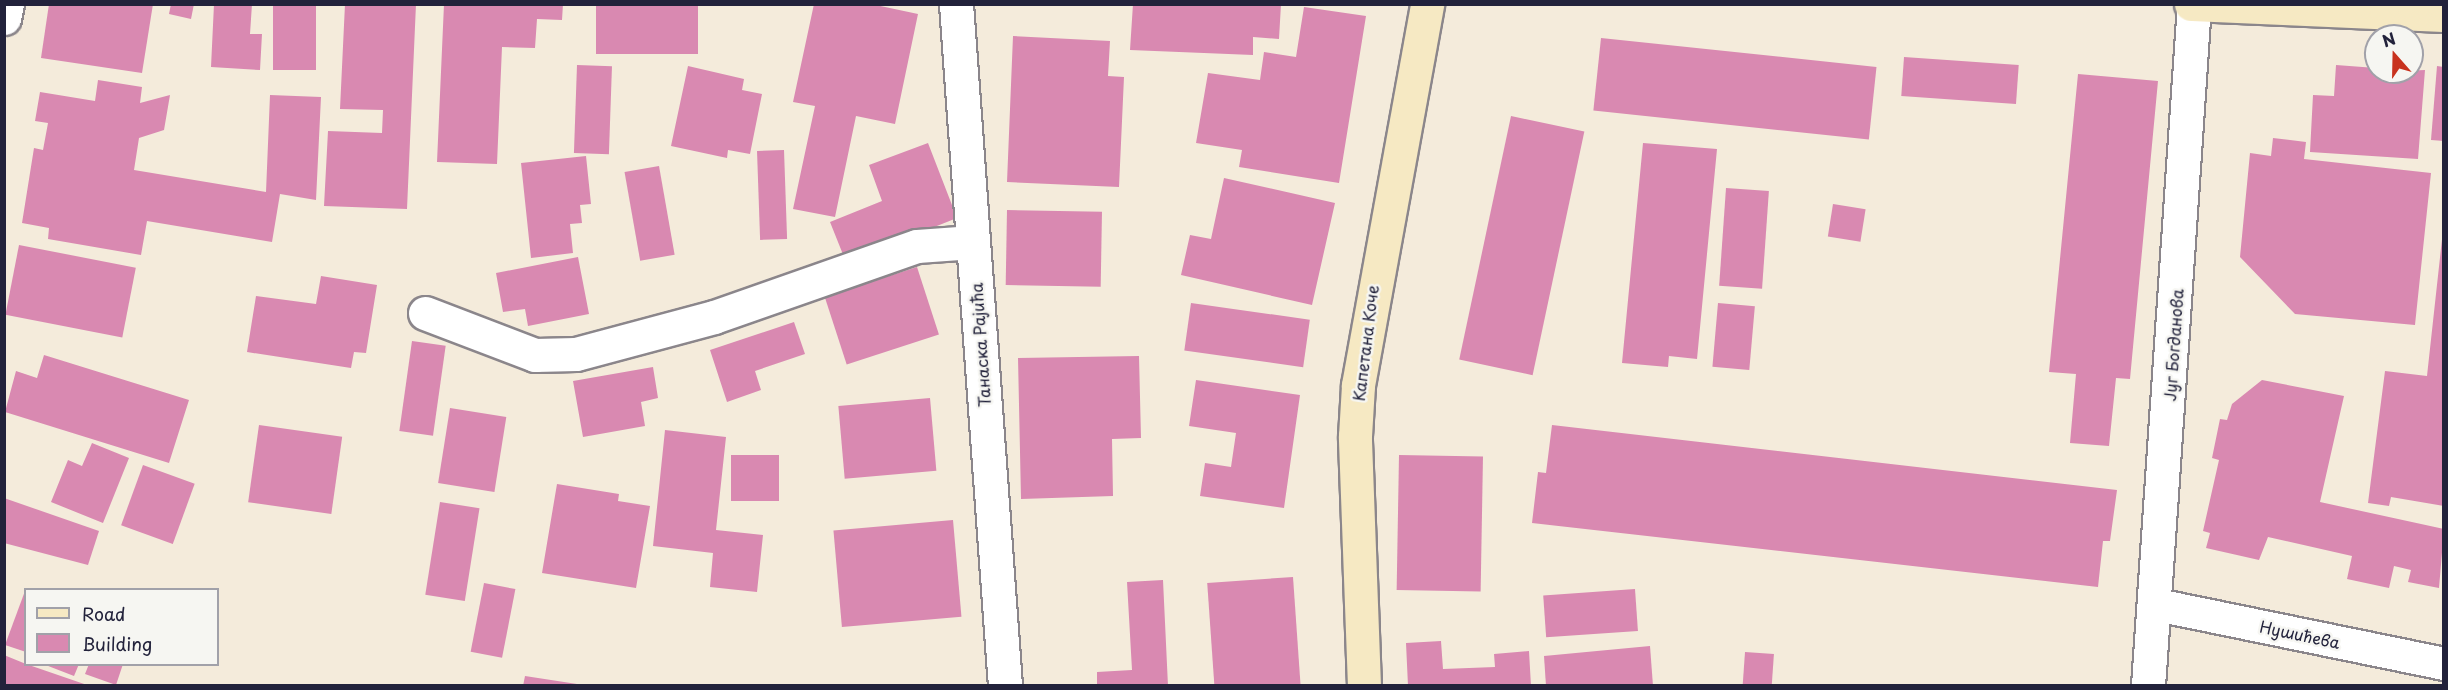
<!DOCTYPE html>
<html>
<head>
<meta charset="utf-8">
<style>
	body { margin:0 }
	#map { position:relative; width:2448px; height:690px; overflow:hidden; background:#f4ebdb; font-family:"Playpen Sans",sans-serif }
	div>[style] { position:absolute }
	.building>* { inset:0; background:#d989b1; transform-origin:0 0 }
	.roads { filter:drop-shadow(2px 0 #8b868b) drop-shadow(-2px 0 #8b868b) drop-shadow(0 2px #8b868b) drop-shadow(0 -2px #8b868b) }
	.pedestrian>* { height:32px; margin:-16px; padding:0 16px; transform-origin:16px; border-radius:16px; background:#fff }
	.minor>* { height:33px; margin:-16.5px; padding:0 16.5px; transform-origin:16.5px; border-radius:16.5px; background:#fff }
	.secondary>* { height:33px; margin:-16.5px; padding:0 16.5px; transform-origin:16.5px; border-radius:16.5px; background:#f6e9c3 }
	span { translate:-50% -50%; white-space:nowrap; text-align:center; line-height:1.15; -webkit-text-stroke:5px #f6f6f2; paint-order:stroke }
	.street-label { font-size:16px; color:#22223b }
	.frame { position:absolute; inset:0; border:6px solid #22223b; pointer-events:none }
	.legend { position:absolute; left:24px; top:588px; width:195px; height:78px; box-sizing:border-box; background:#f6f6f2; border:2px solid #a1a1a9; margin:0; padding:8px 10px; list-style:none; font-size:18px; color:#22223b }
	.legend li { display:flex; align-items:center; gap:12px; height:30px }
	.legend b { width:30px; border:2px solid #a1a1a9 }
	.north { position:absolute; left:2364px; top:24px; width:60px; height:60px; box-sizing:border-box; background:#f6f6f2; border:2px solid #a1a1a9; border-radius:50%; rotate:340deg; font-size:16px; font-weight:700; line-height:24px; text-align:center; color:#22223b }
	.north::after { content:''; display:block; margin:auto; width:21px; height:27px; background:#c8321e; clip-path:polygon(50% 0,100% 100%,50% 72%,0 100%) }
</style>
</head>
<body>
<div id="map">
	<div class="building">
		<i style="clip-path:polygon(49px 4px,153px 4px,142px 73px,41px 58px)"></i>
		<i style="clip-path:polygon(171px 4px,194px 4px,191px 19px,169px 14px)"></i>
		<i style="clip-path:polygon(214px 4px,252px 4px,250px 34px,262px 34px,260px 70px,211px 67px)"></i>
		<i style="clip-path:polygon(345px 4px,416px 4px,407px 209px,324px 206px,328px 131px,382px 133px,383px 110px,340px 109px)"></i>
		<i style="clip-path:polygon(444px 4px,563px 4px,562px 20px,537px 19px,535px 48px,502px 47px,497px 164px,437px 162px)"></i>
		<i style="left:596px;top:4px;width:102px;height:50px"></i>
		<i style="clip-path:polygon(814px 4px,871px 4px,918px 14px,895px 124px,856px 116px,835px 217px,793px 209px,815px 106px,793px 102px)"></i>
		<i style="clip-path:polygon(1133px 4px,1281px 4px,1279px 39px,1253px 37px,1253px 55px,1130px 50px)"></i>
		<i style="left:273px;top:5px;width:43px;height:65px"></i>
		<i style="clip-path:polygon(1304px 7px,1366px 16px,1339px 183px,1239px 167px,1242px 150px,1196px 143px,1208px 73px,1260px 80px,1264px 52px,1296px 57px)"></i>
		<i style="clip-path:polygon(1013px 36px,1110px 41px,1108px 76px,1124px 77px,1119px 187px,1007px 182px)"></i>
		<i style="left:1601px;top:38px;width:277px;height:73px;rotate:6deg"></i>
		<i style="left:1904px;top:57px;width:115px;height:39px;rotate:4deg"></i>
		<i style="left:577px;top:65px;width:35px;height:88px;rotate:2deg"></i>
		<i style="clip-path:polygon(2336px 65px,2376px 68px,2376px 72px,2425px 70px,2418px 159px,2310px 152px,2313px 95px,2334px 96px)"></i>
		<i style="clip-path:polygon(688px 66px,744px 79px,742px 90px,762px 94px,750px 154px,728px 150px,727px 158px,671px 146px)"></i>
		<i style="clip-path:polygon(2437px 66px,2444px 67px,2444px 141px,2431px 140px)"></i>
		<i style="clip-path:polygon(2078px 74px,2158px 81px,2130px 379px,2116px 378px,2109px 446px,2070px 443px,2076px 374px,2049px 372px)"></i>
		<i style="clip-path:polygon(98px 80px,142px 87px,140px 103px,170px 95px,164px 130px,139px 138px,134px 170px,266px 192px,270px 95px,321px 97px,316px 200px,280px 194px,272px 242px,147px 221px,141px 255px,48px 239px,49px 228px,22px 223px,34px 148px,43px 150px,48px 123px,35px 121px,40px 92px,95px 101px)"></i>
		<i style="left:1511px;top:116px;width:75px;height:249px;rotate:12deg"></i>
		<i style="clip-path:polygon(2273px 138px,2306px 142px,2304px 159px,2431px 173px,2415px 325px,2295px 314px,2240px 257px,2250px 153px,2271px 156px)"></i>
		<i style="clip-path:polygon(928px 143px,957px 218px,846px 262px,830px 222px,882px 201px,869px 165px)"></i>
		<i style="clip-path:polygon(1643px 143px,1717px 149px,1697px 359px,1669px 356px,1668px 367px,1622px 363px)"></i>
		<i style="left:784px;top:150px;width:89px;height:27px;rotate:88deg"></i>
		<i style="clip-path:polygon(586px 156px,591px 204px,580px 205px,582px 223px,570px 224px,573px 253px,531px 258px,521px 163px)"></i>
		<i style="left:659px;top:166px;width:90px;height:35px;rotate:80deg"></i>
		<i style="clip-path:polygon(1224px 178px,1335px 203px,1312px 305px,1181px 275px,1190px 235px,1211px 239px)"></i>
		<i style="left:1726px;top:188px;width:43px;height:98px;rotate:4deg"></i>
		<i style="left:1833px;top:204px;width:33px;height:33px;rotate:9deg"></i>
		<i style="left:1007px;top:210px;width:95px;height:75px;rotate:1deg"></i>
		<i style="clip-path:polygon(2444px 221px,2444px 506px,2391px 497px,2389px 506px,2368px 503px,2385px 371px,2427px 376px)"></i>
		<i style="left:19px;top:245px;width:119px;height:71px;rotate:11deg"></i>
		<i style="clip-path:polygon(578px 257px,589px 314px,528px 326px,525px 309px,503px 312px,496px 273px)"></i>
		<i style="left:917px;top:267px;width:71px;height:97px;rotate:72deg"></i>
		<i style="clip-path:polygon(321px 276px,377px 285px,366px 353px,354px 352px,351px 368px,247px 352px,256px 296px,316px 304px)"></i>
		<i style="left:1191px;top:303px;width:120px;height:48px;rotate:8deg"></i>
		<i style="left:1718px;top:303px;width:37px;height:64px;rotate:5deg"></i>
		<i style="clip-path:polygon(794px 322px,805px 354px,755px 371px,761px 390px,727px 402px,710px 350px)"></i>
		<i style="left:412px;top:341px;width:34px;height:91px;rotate:8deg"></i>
		<i style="clip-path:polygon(44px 355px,189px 400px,169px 463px,5px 412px,16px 371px,37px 378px)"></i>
		<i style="clip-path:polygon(1139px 356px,1141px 438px,1112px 439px,1113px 496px,1021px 499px,1018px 358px)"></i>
		<i style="clip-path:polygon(653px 367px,658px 398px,641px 402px,645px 426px,583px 437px,573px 381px)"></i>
		<i style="clip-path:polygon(1196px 380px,1300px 395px,1284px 508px,1200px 496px,1205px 463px,1231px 467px,1236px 433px,1189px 426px)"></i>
		<i style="clip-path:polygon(2262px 380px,2344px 396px,2320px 502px,2444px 529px,2439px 588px,2408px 582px,2411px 570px,2394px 566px,2389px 588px,2347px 579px,2352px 556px,2268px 537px,2259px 560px,2206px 548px,2210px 533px,2203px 531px,2219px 460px,2212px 458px,2220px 419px,2227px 420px,2232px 404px)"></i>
		<i style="left:930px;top:398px;width:73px;height:92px;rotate:85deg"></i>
		<i style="left:450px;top:408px;width:57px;height:76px;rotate:9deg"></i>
		<i style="left:259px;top:425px;width:84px;height:78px;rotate:8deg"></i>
		<i style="clip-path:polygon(1552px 425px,2117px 490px,2110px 541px,2103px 541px,2098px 587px,1532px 523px,1538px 472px,1546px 473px)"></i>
		<i style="clip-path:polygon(665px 430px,726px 437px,716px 530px,763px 535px,757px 592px,710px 587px,713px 553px,653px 546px)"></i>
		<i style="clip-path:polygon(92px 443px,129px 458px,103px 523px,51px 502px,68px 460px,82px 466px)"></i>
		<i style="left:731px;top:455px;width:48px;height:46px"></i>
		<i style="left:1399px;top:455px;width:84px;height:135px;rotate:1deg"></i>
		<i style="left:143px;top:465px;width:55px;height:64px;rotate:20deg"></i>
		<i style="clip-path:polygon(557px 484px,619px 494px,618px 501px,650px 506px,636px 588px,542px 573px)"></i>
		<i style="clip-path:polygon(4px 498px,99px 531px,88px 565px,4px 543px)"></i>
		<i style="left:440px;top:502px;width:40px;height:94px;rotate:9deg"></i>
		<i style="left:953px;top:520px;width:97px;height:120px;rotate:85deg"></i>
		<i style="left:1293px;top:577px;width:109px;height:86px;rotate:86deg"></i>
		<i style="clip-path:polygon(1163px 580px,1168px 686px,1097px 686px,1097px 672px,1132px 670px,1127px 582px)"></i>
		<i style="left:484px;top:583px;width:32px;height:70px;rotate:11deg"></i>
		<i style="left:1635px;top:589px;width:42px;height:92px;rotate:86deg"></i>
		<i style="clip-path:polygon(25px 591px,26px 591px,26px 652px,5px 645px)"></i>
		<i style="clip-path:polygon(1441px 641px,1443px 669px,1495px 667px,1494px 654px,1529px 651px,1531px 686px,1408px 686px,1406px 643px)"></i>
		<i style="clip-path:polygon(1650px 646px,1653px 686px,1546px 686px,1544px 656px)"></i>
		<i style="left:1745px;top:652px;width:29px;height:34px;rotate:4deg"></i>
		<i style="clip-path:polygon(4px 655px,26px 664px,90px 686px,4px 686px)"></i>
		<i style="clip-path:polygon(43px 664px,79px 664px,74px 676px)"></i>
		<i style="clip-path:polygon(89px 664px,123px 664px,116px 685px,85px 674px)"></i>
		<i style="clip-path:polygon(525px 676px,577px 684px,577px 686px,523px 686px)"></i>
	</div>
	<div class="roads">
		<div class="pedestrian">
			<i style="left:2157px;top:605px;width:293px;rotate:11.6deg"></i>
		</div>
		<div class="minor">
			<i style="left:956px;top:4px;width:684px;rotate:85.89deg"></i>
			<i style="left:4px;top:18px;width:14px;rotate:-78deg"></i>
			<i style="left:425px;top:313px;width:118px;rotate:20.9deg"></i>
			<i style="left:535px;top:355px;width:41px;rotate:-1.4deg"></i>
			<i style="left:576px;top:354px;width:143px;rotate:-15deg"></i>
			<i style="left:714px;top:317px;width:215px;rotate:-19.3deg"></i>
			<i style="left:917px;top:246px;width:56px;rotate:-4.1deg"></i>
			<i style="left:2148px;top:686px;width:683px;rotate:-86.14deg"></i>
		</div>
		<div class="secondary">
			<i style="left:2191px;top:4px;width:253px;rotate:2.5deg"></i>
			<i style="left:1364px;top:686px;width:250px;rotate:-92.1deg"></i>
			<i style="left:1355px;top:436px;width:51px;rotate:-86.6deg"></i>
			<i style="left:1358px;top:385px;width:387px;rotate:-79.7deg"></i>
		</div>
	</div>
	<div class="street-label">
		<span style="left:1365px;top:343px;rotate:-83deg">Капетана Коче</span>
		<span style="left:980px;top:345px;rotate:-94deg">Танаска Рајића</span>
		<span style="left:2173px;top:345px;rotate:-86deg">Југ Богданова</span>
		<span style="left:2300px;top:634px;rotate:12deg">Нушићева</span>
	</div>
	<div class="frame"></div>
	<ul class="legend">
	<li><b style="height:8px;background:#f6e9c3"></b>Road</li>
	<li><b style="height:16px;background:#d989b1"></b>Building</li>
	</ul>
	<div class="north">N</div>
</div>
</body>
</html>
